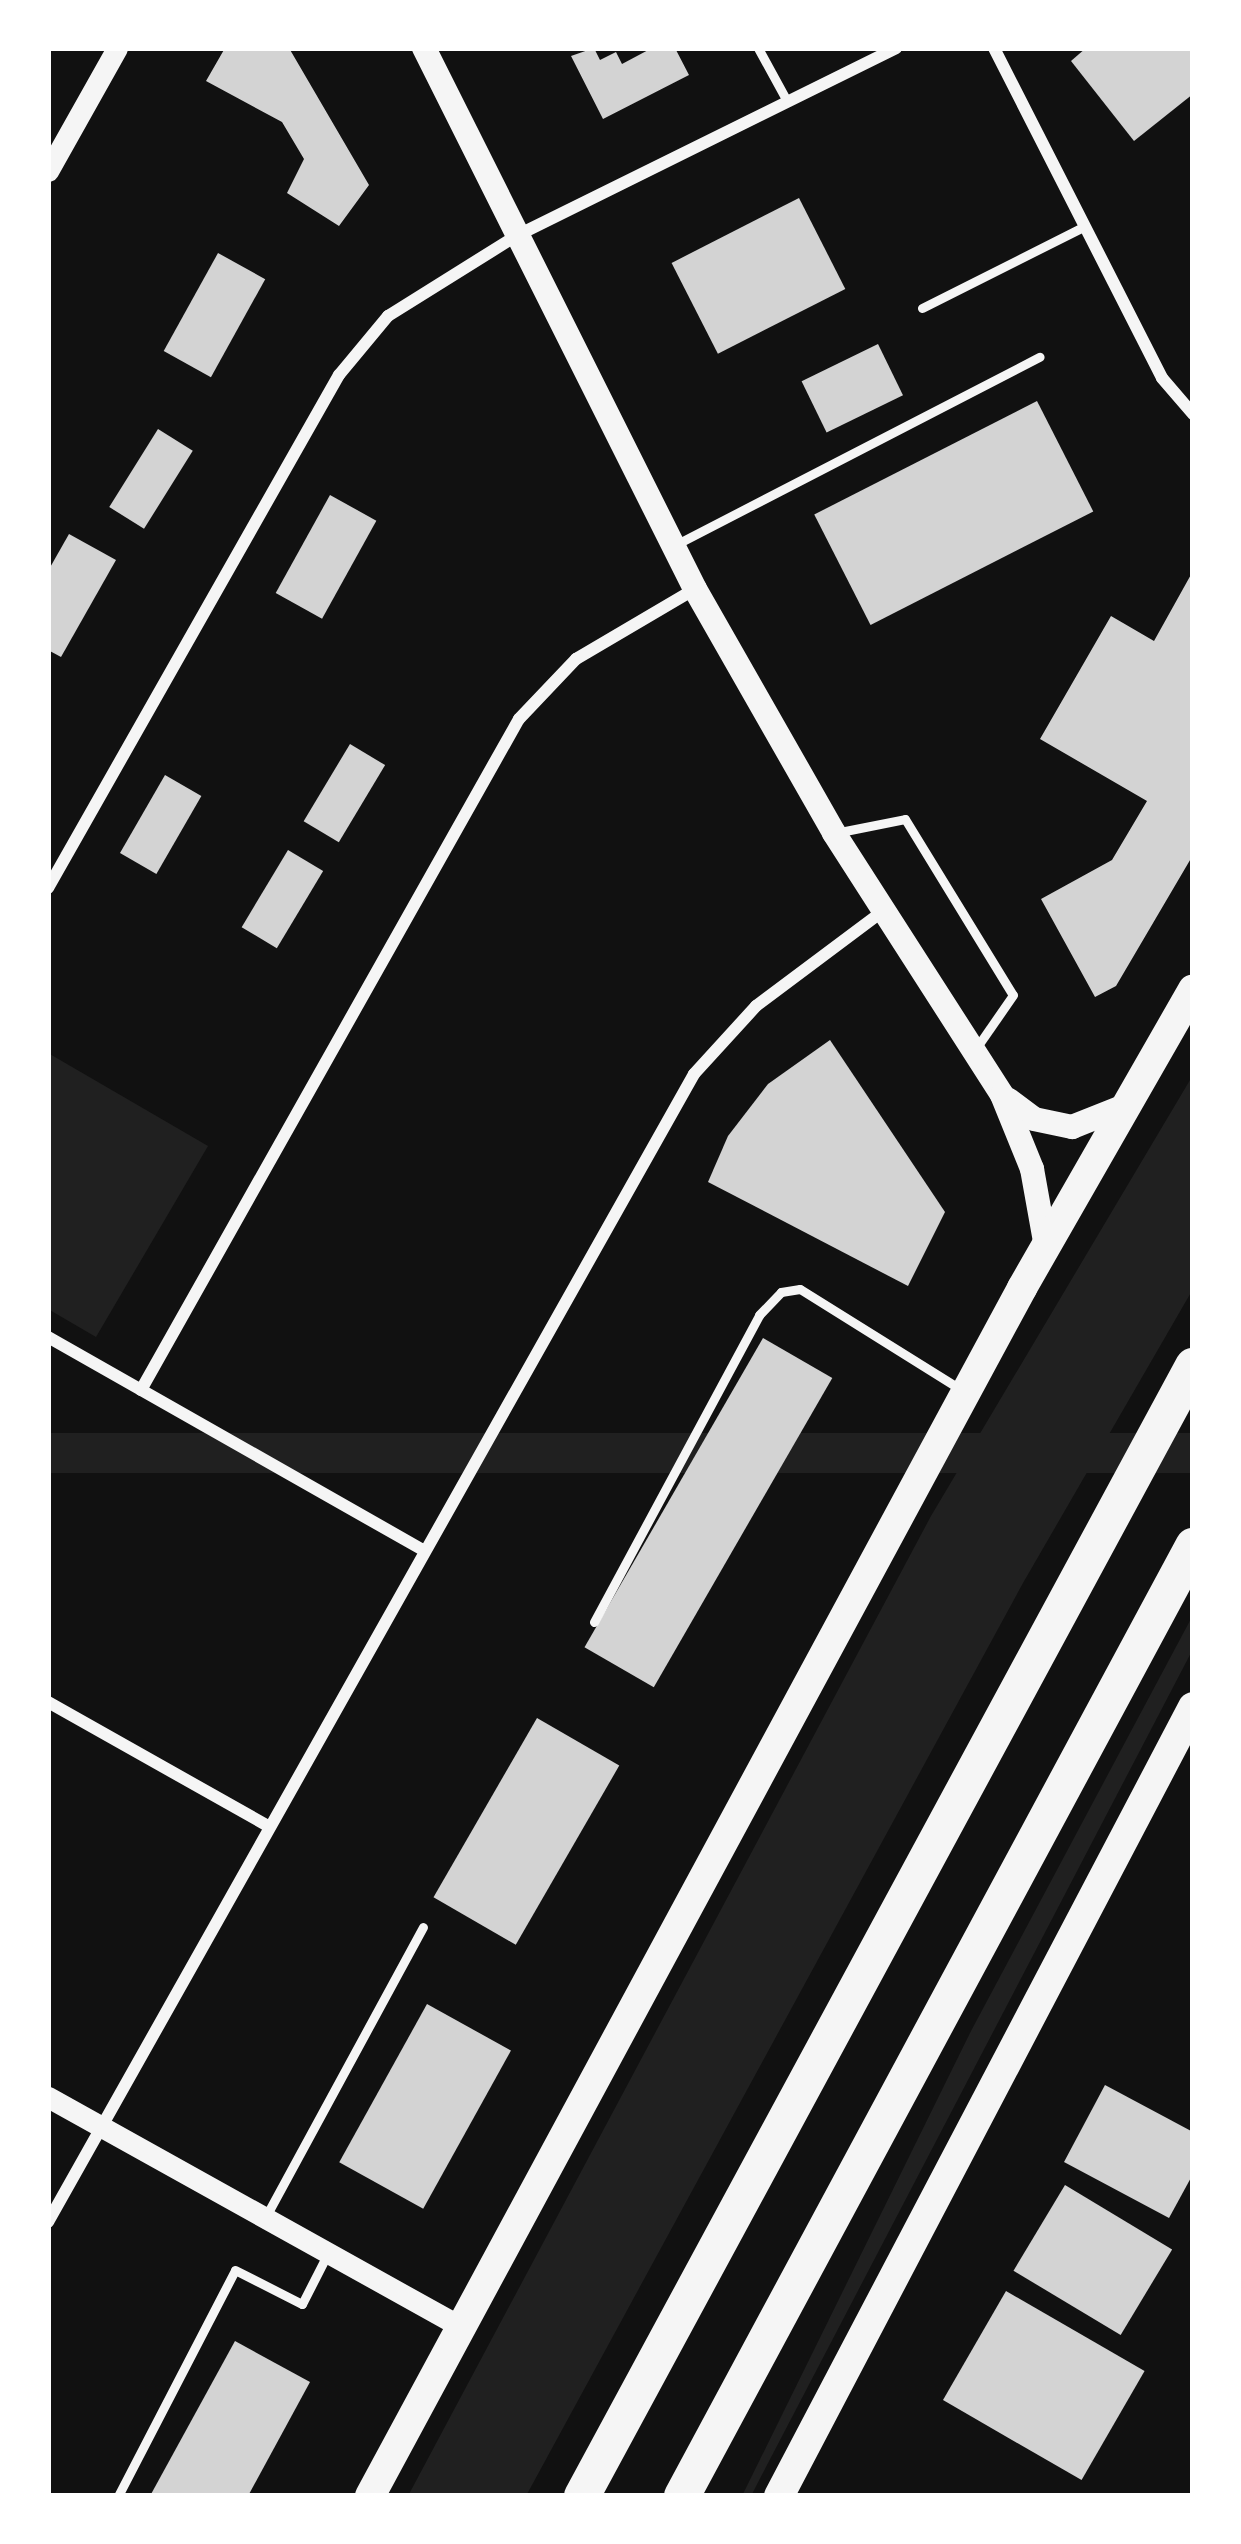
<!DOCTYPE html>
<html>
<head>
<meta charset="utf-8">
<style>
	body { margin:0 }
	#map { position:relative; width:1241px; height:2544px; overflow:hidden; background:#111; font-family:Overpass,sans-serif }
	div>[style] { position:absolute }
	.green>* { inset:0; background:#202020; transform-origin:0 0 }
	.building>* { inset:0; background:#d3d3d3; transform-origin:0 0 }
	.service>* { height:9px; margin:-4.5px; padding:0 4.5px; transform-origin:4.5px; border-radius:4.5px; background:#f5f5f5 }
	.minor>* { height:12px; margin:-6px; padding:0 6px; transform-origin:6px; border-radius:6px; background:#f5f5f5 }
	.tertiary>* { height:21px; margin:-10.5px; padding:0 10.5px; transform-origin:10.5px; border-radius:10.5px; background:#f5f5f5 }
	.secondary>* { height:24px; margin:-12px; padding:0 12px; transform-origin:12px; border-radius:12px; background:#f5f5f5 }
	.primary>* { height:30px; margin:-15px; padding:0 15px; transform-origin:15px; border-radius:15px; background:#f5f5f5 }
	.motorway>* { height:36px; margin:-18px; padding:0 18px; transform-origin:18px; border-radius:18px; background:#f5f5f5 }
	span { translate:-50% -50%; white-space:nowrap; text-align:center; line-height:1.15; -webkit-text-stroke:10px #fff; paint-order:stroke }
	.frame { position:absolute; inset:0; border:51px solid #fff; pointer-events:none }
</style>
</head>
<body>
<div id="map">
	<div class="green">
		<i style="clip-path:polygon(48px 1053px,208px 1146px,96px 1337px,48px 1309px)"></i>
		<i style="clip-path:polygon(1193px 1075px,1193px 1289px,1023px 1583px,526px 2496px,408px 2496px,931px 1516px)"></i>
		<i style="left:1193px;top:1433px;width:40px;height:1210px;rotate:90deg"></i>
		<i style="clip-path:polygon(1193px 1615px,1193px 1649px,767px 2465px,751px 2496px,742px 2496px,971px 2031px)"></i>
	</div>
	<div class="building">
		<i style="clip-path:polygon(225px 48px,289px 48px,369px 185px,339px 226px,287px 193px,304px 159px,282px 122px,206px 81px)"></i>
		<i style="clip-path:polygon(594px 48px,600px 60px,616px 52px,622px 64px,652px 48px,675px 48px,689px 75px,603px 119px,571px 56px)"></i>
		<i style="clip-path:polygon(1086px 48px,1193px 48px,1193px 94px,1134px 141px,1071px 61px)"></i>
		<i style="left:799px;top:198px;width:102px;height:143px;rotate:63deg"></i>
		<i style="left:218px;top:253px;width:54px;height:112px;rotate:29deg"></i>
		<i style="left:878px;top:344px;width:57px;height:85px;rotate:64deg"></i>
		<i style="left:1037px;top:401px;width:124px;height:250px;rotate:63deg"></i>
		<i style="left:158px;top:429px;width:41px;height:92px;rotate:32deg"></i>
		<i style="left:330px;top:495px;width:53px;height:112px;rotate:29deg"></i>
		<i style="clip-path:polygon(69px 534px,116px 560px,61px 657px,48px 650px,48px 571px)"></i>
		<i style="clip-path:polygon(1193px 571px,1193px 855px,1116px 986px,1095px 997px,1041px 899px,1112px 860px,1147px 801px,1040px 739px,1111px 616px,1154px 641px)"></i>
		<i style="left:350px;top:744px;width:41px;height:90px;rotate:31deg"></i>
		<i style="left:165px;top:775px;width:42px;height:90px;rotate:30deg"></i>
		<i style="left:288px;top:850px;width:41px;height:90px;rotate:31deg"></i>
		<i style="clip-path:polygon(830px 1040px,945px 1212px,908px 1286px,708px 1182px,728px 1136px,768px 1084px)"></i>
		<i style="left:763px;top:1338px;width:80px;height:357px;rotate:30deg"></i>
		<i style="left:537px;top:1718px;width:95px;height:207px;rotate:30deg"></i>
		<i style="left:427px;top:2004px;width:96px;height:181px;rotate:29deg"></i>
		<i style="clip-path:polygon(1105px 2085px,1193px 2132px,1193px 2174px,1169px 2218px,1064px 2162px)"></i>
		<i style="left:1065px;top:2185px;width:125px;height:100px;rotate:31deg"></i>
		<i style="left:1006px;top:2291px;width:160px;height:126px;rotate:30deg"></i>
		<i style="clip-path:polygon(235px 2341px,310px 2382px,248px 2496px,150px 2496px)"></i>
	</div>
	<div class="service">
		<i style="left:758px;top:48px;width:60px;rotate:61.3deg"></i>
		<i style="left:922px;top:308px;width:180px;rotate:-26.7deg"></i>
		<i style="left:677px;top:544px;width:408px;rotate:-27.3deg"></i>
		<i style="left:840px;top:832px;width:66px;rotate:-11.3deg"></i>
		<i style="left:905px;top:819px;width:206px;rotate:58.5deg"></i>
		<i style="left:1013px;top:995px;width:63px;rotate:124.7deg"></i>
		<i style="left:594px;top:1622px;width:349px;rotate:-61.7deg"></i>
		<i style="left:759px;top:1315px;width:32px;rotate:-46deg"></i>
		<i style="left:781px;top:1292px;width:19px;rotate:-9deg"></i>
		<i style="left:800px;top:1289px;width:189px;rotate:32deg"></i>
		<i style="left:265px;top:2218px;width:331px;rotate:-61.5deg"></i>
		<i style="left:118px;top:2496px;width:254px;rotate:-62.6deg"></i>
		<i style="left:235px;top:2270px;width:75px;rotate:26.9deg"></i>
		<i style="left:302px;top:2304px;width:55px;rotate:-63deg"></i>
	</div>
	<div class="minor">
		<i style="left:994px;top:48px;width:370px;rotate:63deg"></i>
		<i style="left:1162px;top:378px;width:48px;rotate:49.3deg"></i>
		<i style="left:48px;top:888px;width:590px;rotate:-60.44deg"></i>
		<i style="left:339px;top:375px;width:77px;rotate:-50.3deg"></i>
		<i style="left:388px;top:316px;width:151px;rotate:-32deg"></i>
		<i style="left:516px;top:236px;width:424px;rotate:-26.3deg"></i>
		<i style="left:48px;top:1337px;width:429px;rotate:29.6deg"></i>
		<i style="left:141px;top:1390px;width:770px;rotate:-60.61deg"></i>
		<i style="left:519px;top:719px;width:83px;rotate:-46.5deg"></i>
		<i style="left:576px;top:659px;width:138px;rotate:-30.5deg"></i>
		<i style="left:48px;top:1702px;width:253px;rotate:29.4deg"></i>
		<i style="left:48px;top:2222px;width:1317px;rotate:-60.63deg"></i>
		<i style="left:694px;top:1074px;width:92px;rotate:-47.6deg"></i>
		<i style="left:756px;top:1006px;width:159px;rotate:-36.8deg"></i>
	</div>
	<div class="tertiary">
		<i style="left:48px;top:171px;width:141px;rotate:-60.7deg"></i>
		<i style="left:48px;top:2097px;width:473px;rotate:29.1deg"></i>
	</div>
	<div class="secondary">
		<i style="left:424px;top:48px;width:605px;rotate:63.39deg"></i>
		<i style="left:695px;top:589px;width:281px;rotate:60.3deg"></i>
		<i style="left:834px;top:833px;width:311px;rotate:57.3deg"></i>
		<i style="left:1002px;top:1095px;width:80px;rotate:67.9deg"></i>
		<i style="left:1032px;top:1169px;width:79px;rotate:79.8deg"></i>
		<i style="left:1009px;top:1100px;width:31px;rotate:37deg"></i>
		<i style="left:1034px;top:1119px;width:39px;rotate:12deg"></i>
		<i style="left:1072px;top:1127px;width:59px;rotate:-21.8deg"></i>
	</div>
	<div class="primary">
		<i style="left:370px;top:2496px;width:1373px;rotate:-61.64deg"></i>
		<i style="left:1022px;top:1288px;width:344px;rotate:-60.2deg"></i>
		<i style="left:779px;top:2496px;width:891px;rotate:-62.31deg"></i>
	</div>
	<div class="motorway">
		<i style="left:582px;top:2496px;width:1285px;rotate:-61.6deg"></i>
		<i style="left:682px;top:2496px;width:1079px;rotate:-61.72deg"></i>
	</div>
	<div class="frame"></div>
</div>
</body>
</html>
